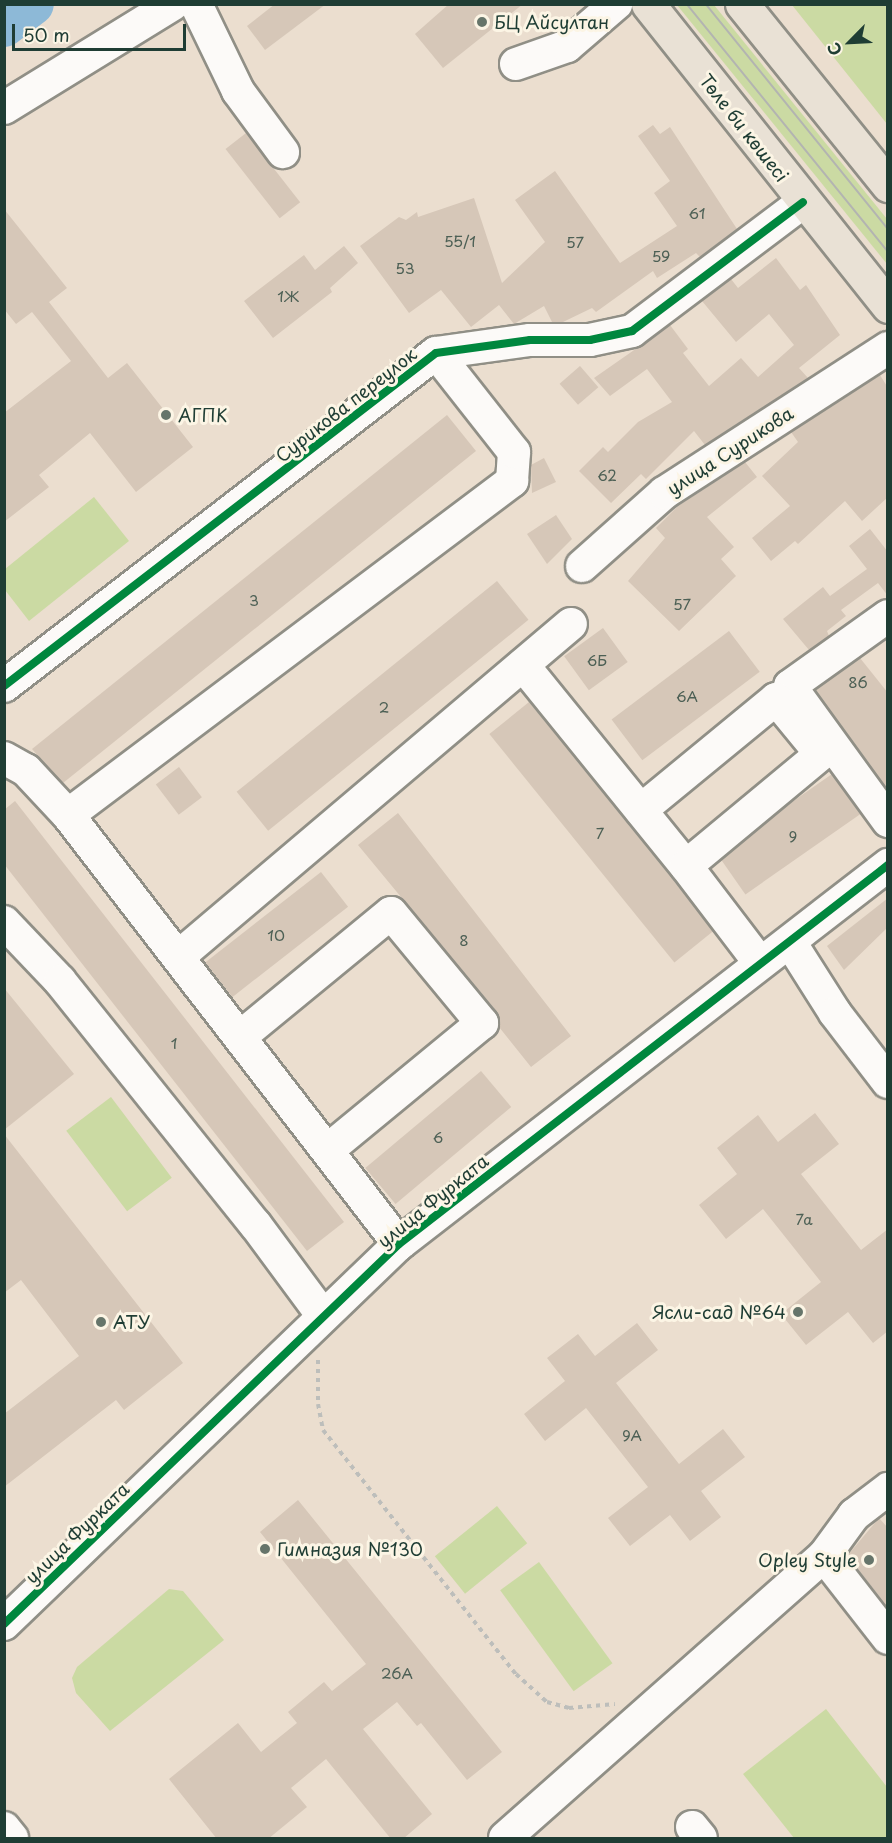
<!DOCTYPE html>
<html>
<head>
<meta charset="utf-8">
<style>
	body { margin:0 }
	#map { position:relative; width:892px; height:1843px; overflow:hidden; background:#ebdecf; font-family:"Playpen Sans",sans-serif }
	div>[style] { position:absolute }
	.green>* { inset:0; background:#cbdaa3; transform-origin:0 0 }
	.river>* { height:42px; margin:-21px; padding:0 21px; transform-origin:21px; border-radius:21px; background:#8db9d7 }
	.building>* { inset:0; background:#d6c7b8; transform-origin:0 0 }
	.path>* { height:4px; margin-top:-2px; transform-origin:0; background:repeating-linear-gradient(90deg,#bdbebb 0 4.5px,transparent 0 9px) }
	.roads { filter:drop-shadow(2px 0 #908f86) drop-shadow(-2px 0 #908f86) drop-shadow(0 2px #908f86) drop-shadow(0 -2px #908f86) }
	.minor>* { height:32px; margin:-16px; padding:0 16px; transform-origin:16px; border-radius:16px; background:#fcfaf8 }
	.major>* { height:33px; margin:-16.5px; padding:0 16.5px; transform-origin:16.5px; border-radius:16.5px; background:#e9e1d5 }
	.tram>* { height:1.5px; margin:-0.75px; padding:0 0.75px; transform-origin:0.75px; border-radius:0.75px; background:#b3b4b1 }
	.cycleway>* { height:8px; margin:-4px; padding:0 4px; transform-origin:4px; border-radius:4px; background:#00873e }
	.dots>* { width:16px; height:16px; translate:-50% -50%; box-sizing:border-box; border:3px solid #fcf5e5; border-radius:50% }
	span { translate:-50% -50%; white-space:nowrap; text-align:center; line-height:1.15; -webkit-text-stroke:6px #fcf5e5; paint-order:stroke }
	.number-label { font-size:15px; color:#4d6055 }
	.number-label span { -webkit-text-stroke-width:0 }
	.poi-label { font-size:18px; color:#1f3d34 }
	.left { translate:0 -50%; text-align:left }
	.right { translate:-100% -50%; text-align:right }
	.street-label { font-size:18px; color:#1f3d34 }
	.frame { position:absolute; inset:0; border:6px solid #1f3d34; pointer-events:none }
	.north { position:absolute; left:820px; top:12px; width:60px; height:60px; -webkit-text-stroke:4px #fcf5e5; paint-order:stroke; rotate:246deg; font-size:16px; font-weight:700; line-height:24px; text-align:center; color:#1f3d34 }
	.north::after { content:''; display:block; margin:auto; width:21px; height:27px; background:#1f3d34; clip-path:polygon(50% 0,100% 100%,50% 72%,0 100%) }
	.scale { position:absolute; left:12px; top:24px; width:174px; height:27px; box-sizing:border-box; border:3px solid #1f3d34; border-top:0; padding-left:8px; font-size:18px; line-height:21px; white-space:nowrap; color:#1f3d34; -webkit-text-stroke:4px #fcf5e5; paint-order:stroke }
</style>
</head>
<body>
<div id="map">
	<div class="green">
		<i style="clip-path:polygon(677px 5px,714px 5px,887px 219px,887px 264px)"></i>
		<i style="clip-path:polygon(792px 5px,887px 5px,887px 124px)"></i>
		<i style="clip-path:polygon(94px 497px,129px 541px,29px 621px,5px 590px,5px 569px)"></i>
		<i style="left:111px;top:1097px;width:101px;height:56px;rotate:53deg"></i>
		<i style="left:497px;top:1506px;width:48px;height:80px;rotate:51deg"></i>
		<i style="left:539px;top:1562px;width:125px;height:48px;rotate:54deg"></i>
		<i style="clip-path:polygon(169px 1589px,183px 1591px,224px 1640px,110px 1731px,76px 1693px,72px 1678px,77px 1667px)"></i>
		<i style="clip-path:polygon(826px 1709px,887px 1787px,887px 1838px,794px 1838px,743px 1774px)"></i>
	</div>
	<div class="river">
		<i style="left:4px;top:26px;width:36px;rotate:-37deg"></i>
	</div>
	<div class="building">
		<i style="clip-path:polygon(275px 4px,326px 4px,265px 50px,247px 26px)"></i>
		<i style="clip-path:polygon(449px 4px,523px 4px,443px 68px,415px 34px)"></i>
		<i style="clip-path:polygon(653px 125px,660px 134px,670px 127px,737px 229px,700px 257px,696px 253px,657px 278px,653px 271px,596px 312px,592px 308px,563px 322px,552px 322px,544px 306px,514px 324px,499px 305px,471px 327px,441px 290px,409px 313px,360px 246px,399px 217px,406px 220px,417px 212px,418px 217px,474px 198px,502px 283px,545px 242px,515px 200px,555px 171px,620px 263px,677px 226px,654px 193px,670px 181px,638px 136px)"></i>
		<i style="left:246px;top:133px;width:88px;height:26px;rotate:52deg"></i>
		<i style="clip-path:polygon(4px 209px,67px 288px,49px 302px,108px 378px,127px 363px,193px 447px,136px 492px,90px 433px,39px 475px,49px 487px,4px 522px,4px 413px,71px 361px,32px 312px,16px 324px,4px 309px)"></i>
		<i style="clip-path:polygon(344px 246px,358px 263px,330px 288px,332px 292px,273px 338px,244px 301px,304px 255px,315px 270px)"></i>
		<i style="clip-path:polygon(776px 258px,800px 290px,806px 285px,840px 335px,799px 368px,808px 378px,705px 445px,694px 431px,646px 479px,641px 474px,611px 503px,579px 471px,603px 447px,608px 452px,638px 422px,672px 402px,647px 369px,610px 396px,594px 378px,670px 325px,688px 349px,683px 353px,709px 386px,741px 358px,758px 377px,794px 345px,769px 314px,736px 342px,702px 301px,731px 279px,738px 288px)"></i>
		<i style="left:580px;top:366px;width:28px;height:27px;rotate:49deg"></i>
		<i style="clip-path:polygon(880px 375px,888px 388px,888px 497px,862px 521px,845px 501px,798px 544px,795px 541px,771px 561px,752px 538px,790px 506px,762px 476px,798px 442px,791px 432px)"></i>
		<i style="clip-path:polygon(447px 415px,476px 451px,63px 783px,39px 757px,32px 749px)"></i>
		<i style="clip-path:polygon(544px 458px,556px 482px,532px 493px,531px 465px)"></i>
		<i style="clip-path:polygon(745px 462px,757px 477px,707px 517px,734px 547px,721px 559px,736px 576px,679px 631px,628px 581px,665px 538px,656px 528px,678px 506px)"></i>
		<i style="clip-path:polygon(556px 515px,572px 539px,547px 564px,527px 534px)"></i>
		<i style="clip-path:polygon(870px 529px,888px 552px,888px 596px,878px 583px,841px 610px,846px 616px,827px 631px,829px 636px,809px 650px,783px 619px,823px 587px,830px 596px,867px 569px,849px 546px)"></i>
		<i style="left:497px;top:581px;width:50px;height:335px;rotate:51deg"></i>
		<i style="left:603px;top:628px;width:42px;height:48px;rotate:54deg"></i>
		<i style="left:729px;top:631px;width:51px;height:147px;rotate:53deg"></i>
		<i style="clip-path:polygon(860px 658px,888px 693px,888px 790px,815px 690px)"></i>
		<i style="left:529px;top:702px;width:294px;height:51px;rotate:51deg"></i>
		<i style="left:179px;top:767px;width:38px;height:29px;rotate:53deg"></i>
		<i style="left:832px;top:774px;width:49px;height:140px;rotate:55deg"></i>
		<i style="clip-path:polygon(15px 801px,344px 1222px,307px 1251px,4px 864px,4px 810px)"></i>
		<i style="clip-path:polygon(398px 813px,571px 1036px,531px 1067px,499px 1027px,496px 1012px,358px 845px)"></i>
		<i style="left:321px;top:872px;width:44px;height:147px;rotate:52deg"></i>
		<i style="clip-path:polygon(888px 898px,888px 927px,844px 970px,827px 946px)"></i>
		<i style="clip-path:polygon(4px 988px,74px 1074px,4px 1130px)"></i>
		<i style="left:481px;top:1071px;width:47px;height:151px;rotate:50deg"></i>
		<i style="clip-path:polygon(815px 1113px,839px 1144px,801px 1174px,861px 1250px,888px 1229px,888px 1331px,873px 1343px,848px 1312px,806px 1345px,781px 1314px,821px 1282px,763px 1209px,726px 1239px,699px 1205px,737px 1174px,717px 1148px,758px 1115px,778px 1142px)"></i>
		<i style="clip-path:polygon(4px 1134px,183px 1363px,124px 1410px,116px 1400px,4px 1487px,4px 1414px,79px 1356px,21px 1280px,4px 1293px)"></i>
		<i style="clip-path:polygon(637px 1323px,658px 1350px,616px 1383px,679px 1464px,723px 1429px,745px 1457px,701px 1491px,721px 1517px,690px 1541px,670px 1515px,630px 1546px,608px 1518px,648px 1487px,586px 1408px,545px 1441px,524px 1414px,565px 1381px,547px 1358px,578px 1334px,595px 1356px)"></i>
		<i style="clip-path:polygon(298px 1500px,502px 1752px,467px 1780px,421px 1723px,417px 1726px,397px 1702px,363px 1729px,432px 1814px,403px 1839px,391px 1839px,326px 1759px,291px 1788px,307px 1807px,268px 1839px,217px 1839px,169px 1779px,238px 1723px,261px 1752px,297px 1723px,288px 1712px,324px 1682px,332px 1691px,366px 1664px,260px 1532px)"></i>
		<i style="clip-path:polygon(879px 1518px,888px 1528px,888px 1607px,847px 1556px)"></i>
	</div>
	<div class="path">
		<i style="left:318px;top:1360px;width:44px;rotate:90deg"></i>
		<i style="left:318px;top:1404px;width:26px;rotate:79deg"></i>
		<i style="left:323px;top:1430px;width:311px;rotate:51.7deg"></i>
		<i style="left:516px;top:1674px;width:42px;rotate:42.1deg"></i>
		<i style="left:547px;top:1702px;width:23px;rotate:15deg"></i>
		<i style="left:569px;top:1708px;width:46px;rotate:-5deg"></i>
	</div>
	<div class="roads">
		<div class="minor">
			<i style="left:196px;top:4px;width:97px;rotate:64.2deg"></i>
			<i style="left:238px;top:91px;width:76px;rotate:53.6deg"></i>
			<i style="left:516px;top:64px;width:54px;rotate:-19.4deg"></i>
			<i style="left:567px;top:46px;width:65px;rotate:-40.6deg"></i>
			<i style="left:4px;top:108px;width:198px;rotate:-31.6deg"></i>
			<i style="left:582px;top:566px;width:110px;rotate:-41.7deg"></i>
			<i style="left:664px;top:493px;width:267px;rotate:-32.9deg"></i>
			<i style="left:888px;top:616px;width:120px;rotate:144.5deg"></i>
			<i style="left:790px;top:686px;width:167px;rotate:54deg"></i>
			<i style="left:523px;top:665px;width:259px;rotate:51deg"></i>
			<i style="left:686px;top:866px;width:122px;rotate:52.7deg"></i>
			<i style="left:4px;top:686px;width:545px;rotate:-37.63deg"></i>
			<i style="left:436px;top:353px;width:95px;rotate:-7.9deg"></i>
			<i style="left:530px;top:340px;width:60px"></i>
			<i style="left:590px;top:340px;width:43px;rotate:-12.1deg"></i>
			<i style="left:632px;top:331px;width:214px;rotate:-37deg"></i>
			<i style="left:4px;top:758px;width:25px;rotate:29deg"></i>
			<i style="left:26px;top:770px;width:62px;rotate:47deg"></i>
			<i style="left:68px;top:815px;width:542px;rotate:52.35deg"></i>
			<i style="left:641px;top:810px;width:175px;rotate:-39.4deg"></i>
			<i style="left:776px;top:699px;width:71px;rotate:50.7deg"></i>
			<i style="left:821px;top:754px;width:175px;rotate:140.3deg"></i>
			<i style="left:68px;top:815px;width:556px;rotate:-36.95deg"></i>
			<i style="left:512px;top:481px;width:29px;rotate:-86deg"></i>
			<i style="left:514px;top:452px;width:126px;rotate:-128.2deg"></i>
			<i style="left:4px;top:922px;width:81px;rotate:46.5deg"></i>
			<i style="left:60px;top:981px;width:312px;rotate:51.3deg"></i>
			<i style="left:255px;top:1224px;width:114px;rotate:53.5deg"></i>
			<i style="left:790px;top:942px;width:84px;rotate:57.6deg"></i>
			<i style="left:835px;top:1013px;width:87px;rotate:52.5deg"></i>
			<i style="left:178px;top:957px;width:515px;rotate:-40.28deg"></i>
			<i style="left:240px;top:1037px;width:195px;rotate:-39.4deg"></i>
			<i style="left:391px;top:913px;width:143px;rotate:50.4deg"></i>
			<i style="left:482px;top:1023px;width:200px;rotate:140.5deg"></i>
			<i style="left:824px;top:1556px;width:104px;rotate:52deg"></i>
			<i style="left:4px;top:1624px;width:548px;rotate:-43.89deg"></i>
			<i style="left:399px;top:1244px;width:619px;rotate:-37.78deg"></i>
			<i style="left:692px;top:1827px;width:14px;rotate:51deg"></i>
			<i style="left:4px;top:1828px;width:13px;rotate:51deg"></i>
			<i style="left:505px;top:1838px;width:426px;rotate:-41.5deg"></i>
			<i style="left:824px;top:1556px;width:51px;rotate:-53.8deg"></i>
			<i style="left:854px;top:1515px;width:43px;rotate:-37.4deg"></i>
		</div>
		<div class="major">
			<i style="left:648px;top:4px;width:386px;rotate:51.5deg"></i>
			<i style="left:742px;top:4px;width:233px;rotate:51.1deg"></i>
		</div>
	</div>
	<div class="tram">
		<i style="left:687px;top:4px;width:318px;rotate:50.9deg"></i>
		<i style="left:706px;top:4px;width:289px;rotate:51deg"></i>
	</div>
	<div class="cycleway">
		<i style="left:4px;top:686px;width:545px;rotate:-37.63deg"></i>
		<i style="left:436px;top:353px;width:95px;rotate:-7.9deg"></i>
		<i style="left:530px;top:340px;width:60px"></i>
		<i style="left:590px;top:340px;width:43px;rotate:-12.1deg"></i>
		<i style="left:632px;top:331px;width:214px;rotate:-37deg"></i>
		<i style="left:4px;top:1624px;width:548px;rotate:-43.89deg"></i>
		<i style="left:399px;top:1244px;width:619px;rotate:-37.78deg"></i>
	</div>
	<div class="dots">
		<i style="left:482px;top:22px;background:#66756a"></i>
		<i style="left:166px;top:415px;background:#66756a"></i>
		<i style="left:798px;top:1312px;background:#66756a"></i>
		<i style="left:101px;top:1322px;background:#66756a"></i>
		<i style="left:265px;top:1549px;background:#66756a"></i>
		<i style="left:869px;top:1560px;background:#66756a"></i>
	</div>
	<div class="number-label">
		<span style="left:697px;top:213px">61</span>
		<span style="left:460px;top:241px">55/1</span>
		<span style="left:575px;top:242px">57</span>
		<span style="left:661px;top:256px">59</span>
		<span style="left:405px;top:268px">53</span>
		<span style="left:288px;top:296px">1Ж</span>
		<span style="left:607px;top:475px">62</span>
		<span style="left:254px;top:600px">3</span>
		<span style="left:682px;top:604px">57</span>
		<span style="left:597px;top:660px">6Б</span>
		<span style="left:858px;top:682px">86</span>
		<span style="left:687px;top:696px">6А</span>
		<span style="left:384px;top:707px">2</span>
		<span style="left:600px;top:833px">7</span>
		<span style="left:793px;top:836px">9</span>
		<span style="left:276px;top:935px">10</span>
		<span style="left:464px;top:940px">8</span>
		<span style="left:174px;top:1043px">1</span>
		<span style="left:438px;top:1137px">6</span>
		<span style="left:804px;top:1219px">7а</span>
		<span style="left:632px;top:1435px">9А</span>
		<span style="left:397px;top:1673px">26А</span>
	</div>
	<div class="poi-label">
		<span class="left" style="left:494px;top:22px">БЦ Айсултан</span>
		<span class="left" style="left:178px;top:415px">АГПК</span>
		<span class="right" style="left:786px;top:1312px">Ясли-сад №64</span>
		<span class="left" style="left:113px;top:1322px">АТУ</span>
		<span class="left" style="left:277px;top:1549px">Гимназия №130</span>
		<span class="right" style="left:857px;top:1560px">Opley Style</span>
	</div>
	<div class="street-label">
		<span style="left:744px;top:128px;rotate:52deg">Төле би көшесі</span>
		<span style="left:346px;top:405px;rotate:-38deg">Сурикова переулок</span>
		<span style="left:730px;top:451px;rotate:-33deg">улица Сурикова</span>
		<span style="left:433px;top:1201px;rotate:-39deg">улица Фурката</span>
		<span style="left:77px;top:1533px;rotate:-44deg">улица Фурката</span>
	</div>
	<div class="frame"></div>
	<div class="north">С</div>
	<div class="scale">50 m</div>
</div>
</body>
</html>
